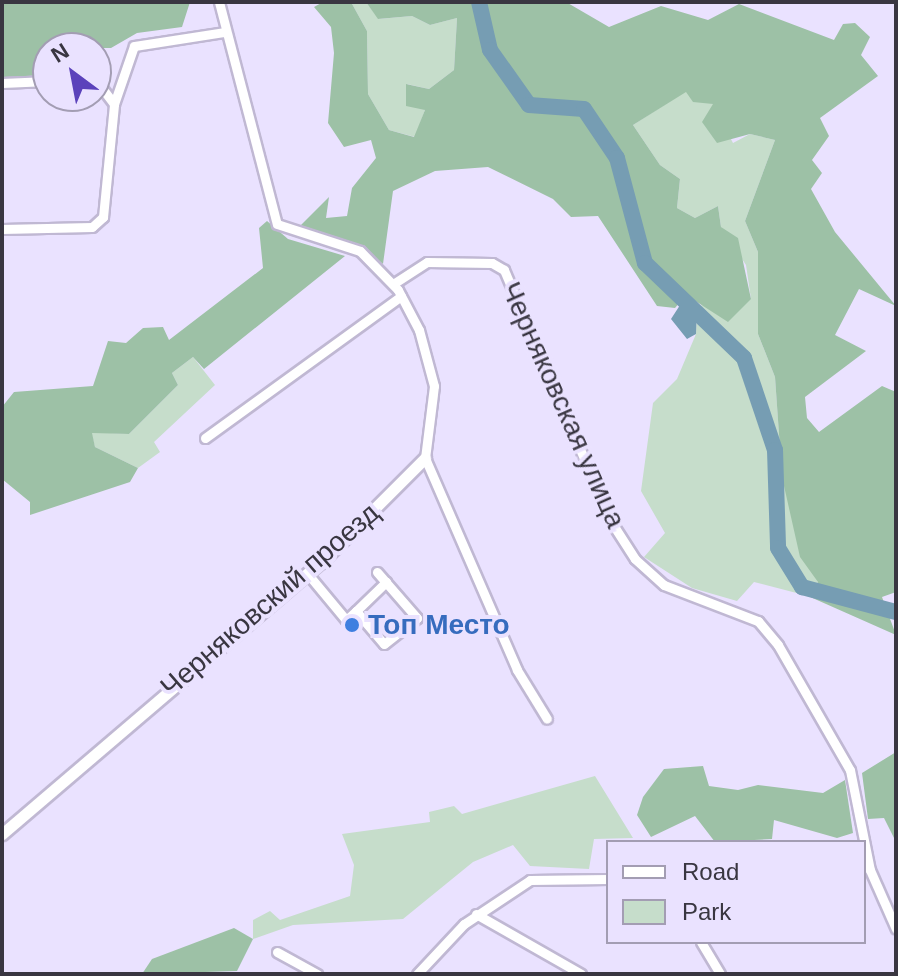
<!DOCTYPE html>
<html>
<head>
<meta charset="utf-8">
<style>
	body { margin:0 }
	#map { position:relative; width:898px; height:976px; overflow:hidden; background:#eae2ff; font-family:Helvetica,sans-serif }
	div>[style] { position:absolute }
	.green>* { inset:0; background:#c6ddcb }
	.forest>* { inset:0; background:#9dc1a6 }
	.water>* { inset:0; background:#769db3 }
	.river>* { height:16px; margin:-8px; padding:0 8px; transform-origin:8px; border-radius:8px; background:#769db3 }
	.roads { filter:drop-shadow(2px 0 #c0b8d3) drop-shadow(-2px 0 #c0b8d3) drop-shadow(0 2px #c0b8d3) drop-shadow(0 -2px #c0b8d3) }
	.minor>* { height:9px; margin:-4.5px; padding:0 4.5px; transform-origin:4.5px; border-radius:4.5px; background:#fff }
	.tertiary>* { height:11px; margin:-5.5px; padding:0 5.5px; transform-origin:5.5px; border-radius:5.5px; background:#fff }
	.dots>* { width:22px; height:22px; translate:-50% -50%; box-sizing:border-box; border:4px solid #eae2ff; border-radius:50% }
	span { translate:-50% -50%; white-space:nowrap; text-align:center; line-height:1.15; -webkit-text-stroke:8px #eae2ff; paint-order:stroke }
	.street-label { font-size:28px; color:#393641 }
	.shop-label { font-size:28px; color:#366cbe; font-weight:700 }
	.left { translate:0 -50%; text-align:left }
	.frame { position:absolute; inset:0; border:4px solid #393641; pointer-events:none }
	.legend { position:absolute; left:606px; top:840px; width:260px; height:104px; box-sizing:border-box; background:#eae2ff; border:2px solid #a39db3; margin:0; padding:10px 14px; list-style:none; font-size:24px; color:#393641 }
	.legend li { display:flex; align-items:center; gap:16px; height:40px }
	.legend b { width:40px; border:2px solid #a39db3 }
	.north { position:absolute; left:32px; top:32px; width:80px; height:80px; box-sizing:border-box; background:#eae2ff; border:2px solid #a39db3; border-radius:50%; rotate:328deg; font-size:22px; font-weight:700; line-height:32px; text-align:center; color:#393641 }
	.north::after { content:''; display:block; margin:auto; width:28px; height:36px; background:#5b42bb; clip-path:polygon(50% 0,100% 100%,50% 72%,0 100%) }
</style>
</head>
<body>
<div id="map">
	<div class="green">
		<i style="clip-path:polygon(351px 2px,366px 2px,379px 19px,412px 16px,430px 25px,457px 18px,454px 70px,429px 89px,407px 84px,425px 110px,415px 137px,389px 130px,368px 94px,367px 31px)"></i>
		<i style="clip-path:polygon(686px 91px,713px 104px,733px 143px,750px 134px,775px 140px,745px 221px,758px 252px,758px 334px,775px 377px,782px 477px,818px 582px,808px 596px,754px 582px,737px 601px,692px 588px,644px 557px,665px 533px,641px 491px,653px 403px,677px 379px,696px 334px,697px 306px,751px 299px,746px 265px,721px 227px,718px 206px,695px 218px,677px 208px,680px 179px,660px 165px,633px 125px)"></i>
		<i style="clip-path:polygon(193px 357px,215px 385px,154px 442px,160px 452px,138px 468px,95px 447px,91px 432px,129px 434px,178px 385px,172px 373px)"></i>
		<i style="clip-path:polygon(595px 776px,633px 838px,594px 839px,589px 869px,530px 866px,513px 845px,473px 862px,403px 919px,293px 925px,253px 939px,253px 920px,270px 911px,280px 920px,350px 896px,354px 865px,342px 834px,430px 822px,429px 812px,454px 806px,462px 814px)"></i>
	</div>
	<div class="forest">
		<i style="clip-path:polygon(2px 2px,190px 2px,182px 27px,137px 33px,111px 48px,48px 48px,47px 76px,2px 78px)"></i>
		<i style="clip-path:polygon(323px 2px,351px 2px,367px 31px,368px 94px,389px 130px,414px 137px,425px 110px,406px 106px,406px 84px,429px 89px,454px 70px,457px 18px,430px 25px,412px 16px,378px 19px,366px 2px,566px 2px,609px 27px,661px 6px,708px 20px,739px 4px,834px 40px,843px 24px,855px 23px,870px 37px,861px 55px,878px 76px,820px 118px,829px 136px,812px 160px,822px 173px,811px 189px,835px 232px,896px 306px,859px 289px,835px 335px,866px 351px,805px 397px,807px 418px,819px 432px,882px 386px,896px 392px,896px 592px,882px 597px,896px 635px,808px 596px,818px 582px,800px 557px,782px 477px,775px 377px,758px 334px,758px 252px,745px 221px,775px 140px,750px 134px,717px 143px,702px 122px,713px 104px,693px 102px,686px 92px,633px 125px,660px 165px,680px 179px,677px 208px,695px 218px,718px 206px,721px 227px,738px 238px,751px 299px,728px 322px,686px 295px,675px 308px,657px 306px,598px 216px,571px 217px,553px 199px,488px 167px,435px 171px,393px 191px,383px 264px,361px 247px,299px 227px,329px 197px,326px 218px,347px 216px,352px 188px,376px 158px,371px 140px,344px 147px,328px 123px,334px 53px,331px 27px,314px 7px)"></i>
		<i style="clip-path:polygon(267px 221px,288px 239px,345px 256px,204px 369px,193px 357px,172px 373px,178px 385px,129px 434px,92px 433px,95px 447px,138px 468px,130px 482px,30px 515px,30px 502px,2px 479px,2px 407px,14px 392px,93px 386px,108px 341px,126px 343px,143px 328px,163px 327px,169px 340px,263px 268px,259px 228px)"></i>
		<i style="clip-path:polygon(896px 752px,896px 842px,884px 818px,868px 819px,862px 773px)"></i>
		<i style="clip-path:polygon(703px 766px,709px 786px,738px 790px,758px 785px,823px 793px,845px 780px,853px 833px,837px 838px,774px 820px,772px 839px,715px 842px,695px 816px,651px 837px,637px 815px,643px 797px,664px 769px)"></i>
		<i style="clip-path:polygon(234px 928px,253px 939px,237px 971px,142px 974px,152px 959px)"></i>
	</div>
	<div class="water">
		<i style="clip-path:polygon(668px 287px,697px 306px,696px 334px,687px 339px,671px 319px,682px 302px)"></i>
	</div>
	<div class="river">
		<i style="left:479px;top:2px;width:49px;rotate:77.1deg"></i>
		<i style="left:490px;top:50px;width:67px;rotate:54.7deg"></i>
		<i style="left:529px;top:105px;width:55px;rotate:4.2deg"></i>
		<i style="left:584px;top:109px;width:59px;rotate:56deg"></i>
		<i style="left:617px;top:158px;width:109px;rotate:75.1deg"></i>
		<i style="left:645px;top:263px;width:137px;rotate:43.8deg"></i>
		<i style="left:744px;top:358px;width:97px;rotate:71.4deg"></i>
		<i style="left:775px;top:450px;width:98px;rotate:88.2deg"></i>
		<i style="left:778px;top:548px;width:46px;rotate:58.4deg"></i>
		<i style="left:802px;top:587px;width:97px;rotate:14.9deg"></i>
	</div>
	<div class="roads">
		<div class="minor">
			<i style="left:219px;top:2px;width:229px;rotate:75.4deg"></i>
			<i style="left:277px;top:224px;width:87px;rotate:18deg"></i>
			<i style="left:360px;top:251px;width:54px;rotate:45.7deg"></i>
			<i style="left:398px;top:290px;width:45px;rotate:62.3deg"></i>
			<i style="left:419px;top:330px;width:58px;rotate:75deg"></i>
			<i style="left:434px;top:386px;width:73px;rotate:97.1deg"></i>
			<i style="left:425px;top:458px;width:231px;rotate:66.5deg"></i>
			<i style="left:517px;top:670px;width:57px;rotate:58.5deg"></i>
			<i style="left:96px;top:80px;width:30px;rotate:53deg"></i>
			<i style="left:2px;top:83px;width:46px;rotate:-2.5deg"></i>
			<i style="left:2px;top:229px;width:90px;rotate:-1.3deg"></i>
			<i style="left:92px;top:227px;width:15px;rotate:-42deg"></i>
			<i style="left:103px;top:217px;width:114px;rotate:-84.4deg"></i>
			<i style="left:114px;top:104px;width:61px;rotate:-71deg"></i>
			<i style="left:134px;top:46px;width:91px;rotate:-8.8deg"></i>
			<i style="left:393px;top:284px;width:40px;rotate:-32.9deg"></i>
			<i style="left:427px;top:262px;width:65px;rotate:0.9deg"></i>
			<i style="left:492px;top:263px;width:14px;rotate:30deg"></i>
			<i style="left:504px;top:270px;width:272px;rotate:67deg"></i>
			<i style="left:610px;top:520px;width:46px;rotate:57.3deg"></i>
			<i style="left:635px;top:559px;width:39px;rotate:42deg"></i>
			<i style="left:664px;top:585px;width:101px;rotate:21deg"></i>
			<i style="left:758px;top:621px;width:31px;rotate:50deg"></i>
			<i style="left:778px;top:645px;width:144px;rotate:60.1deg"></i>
			<i style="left:850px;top:770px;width:102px;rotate:78.7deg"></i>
			<i style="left:870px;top:870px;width:64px;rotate:66.2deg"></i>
			<i style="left:205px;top:438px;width:242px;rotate:-35.9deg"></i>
			<i style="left:307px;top:573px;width:61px;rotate:50.3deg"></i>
			<i style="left:346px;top:620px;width:13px;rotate:-42deg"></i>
			<i style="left:356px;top:611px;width:43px;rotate:49.7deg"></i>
			<i style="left:384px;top:644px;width:42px;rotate:-38.2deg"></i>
			<i style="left:417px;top:618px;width:61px;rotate:-131deg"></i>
			<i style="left:356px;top:611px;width:42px;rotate:-44deg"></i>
			<i style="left:476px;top:914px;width:121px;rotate:29.7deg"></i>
			<i style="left:701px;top:942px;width:37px;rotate:59deg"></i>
			<i style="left:277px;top:952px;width:46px;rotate:28.8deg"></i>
			<i style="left:417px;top:974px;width:69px;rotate:-46.8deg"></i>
			<i style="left:464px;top:924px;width:79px;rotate:-33.7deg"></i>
			<i style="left:530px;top:880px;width:78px;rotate:-0.7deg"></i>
		</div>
		<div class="tertiary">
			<i style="left:2px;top:834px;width:419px;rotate:-40.5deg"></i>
			<i style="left:321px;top:562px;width:147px;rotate:-45deg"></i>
		</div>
	</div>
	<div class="dots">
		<i style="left:352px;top:625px;background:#3f7fe0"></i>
	</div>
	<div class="street-label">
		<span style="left:563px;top:405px;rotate:66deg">Черняковская улица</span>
		<span style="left:270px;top:600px;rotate:-41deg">Черняковский проезд</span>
	</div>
	<div class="shop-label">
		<span class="left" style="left:368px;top:625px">Топ Место</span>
	</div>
	<div class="frame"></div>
	<ul class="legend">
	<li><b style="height:10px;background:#fff"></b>Road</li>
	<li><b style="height:22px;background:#c6ddcb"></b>Park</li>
	</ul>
	<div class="north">N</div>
</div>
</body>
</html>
